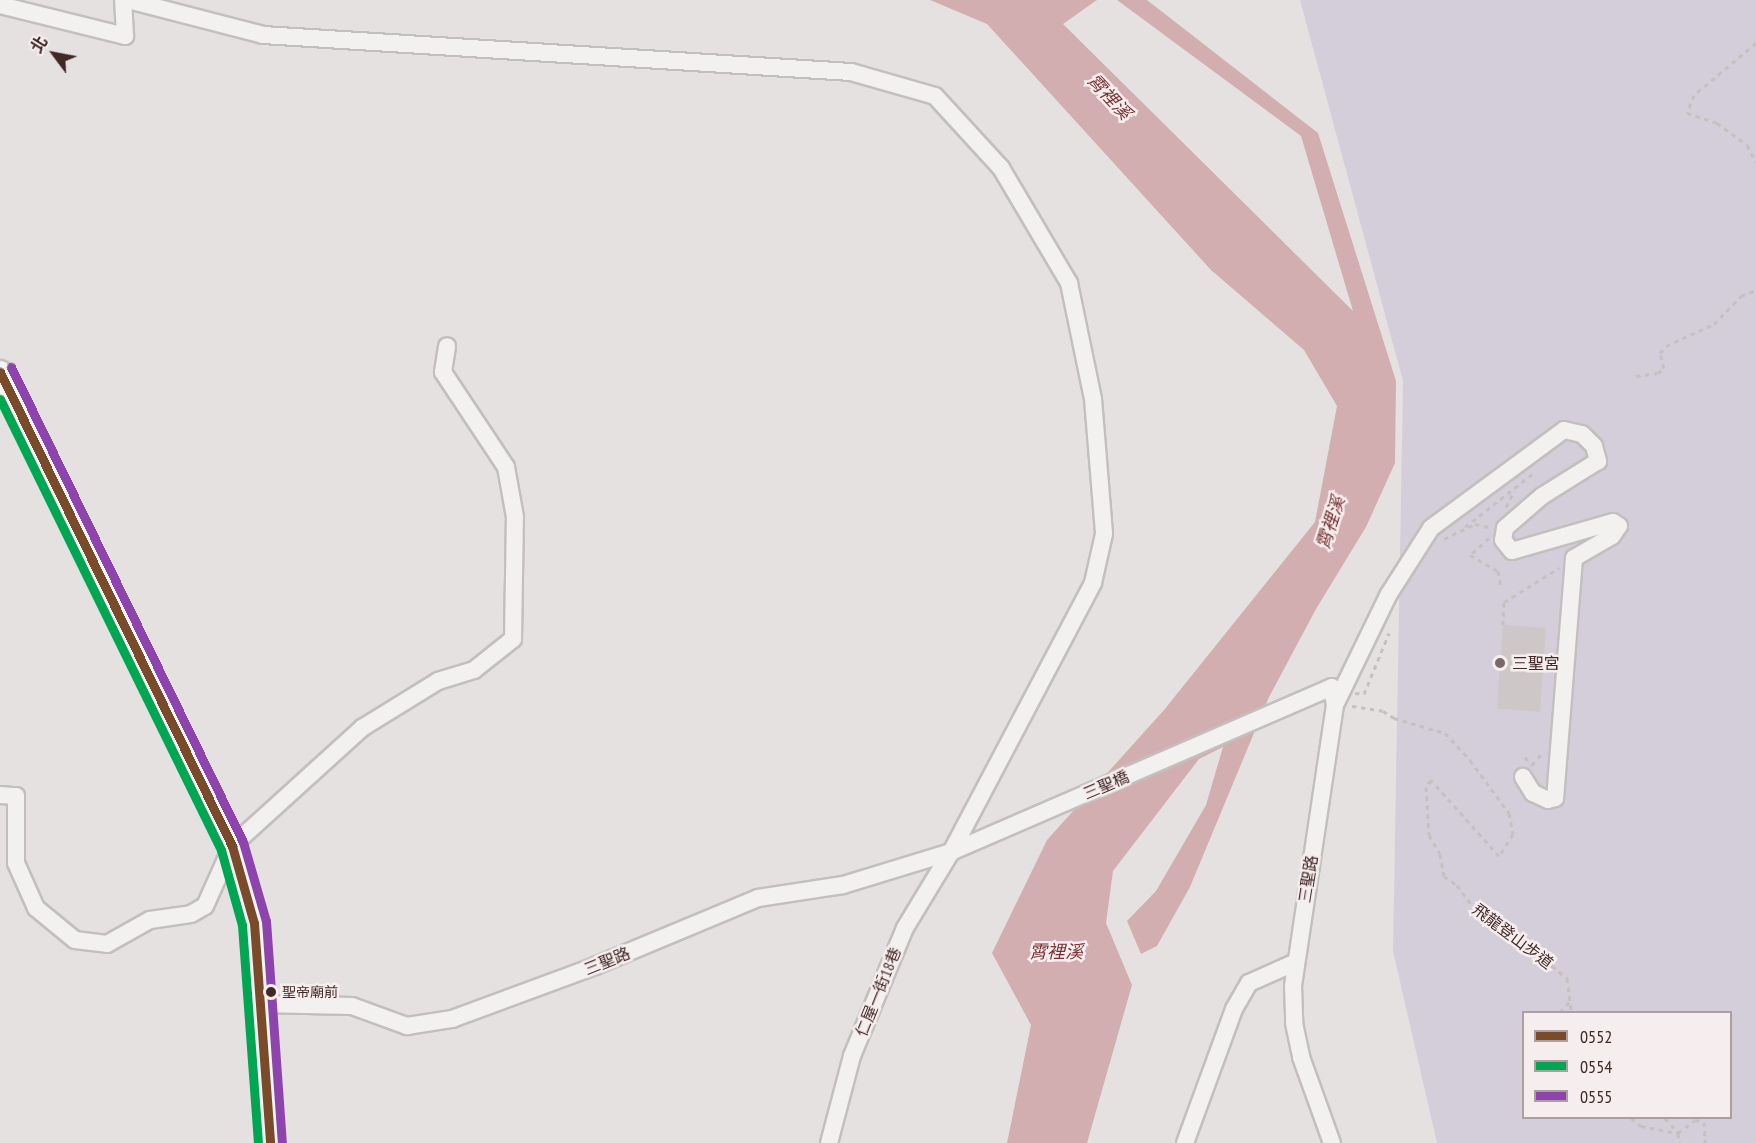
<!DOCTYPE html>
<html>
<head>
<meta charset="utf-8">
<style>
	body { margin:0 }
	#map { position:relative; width:1756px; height:1143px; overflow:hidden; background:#e6e1e1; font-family:"PT Sans Narrow","Noto Sans TC",sans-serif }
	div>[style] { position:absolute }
	.green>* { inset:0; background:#d3ced9 }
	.water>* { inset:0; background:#d2aeb1 }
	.building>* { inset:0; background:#cdc7c7; transform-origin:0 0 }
	.path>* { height:3px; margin-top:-1.5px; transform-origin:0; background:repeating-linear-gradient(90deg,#c6c1c1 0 4.5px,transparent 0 9px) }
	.roads { filter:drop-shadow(2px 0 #c4bfbf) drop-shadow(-2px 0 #c4bfbf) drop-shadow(0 2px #c4bfbf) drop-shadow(0 -2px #c4bfbf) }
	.minor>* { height:16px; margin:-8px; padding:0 8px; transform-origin:8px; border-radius:8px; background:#f3f0f0 }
	.major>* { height:22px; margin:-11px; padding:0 11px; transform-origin:11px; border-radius:11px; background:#f6f5f5 }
	.bus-1>* { height:9px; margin:-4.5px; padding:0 4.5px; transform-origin:4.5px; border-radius:4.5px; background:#7a4b2a }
	.bus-2>* { height:9px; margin:-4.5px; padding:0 4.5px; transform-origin:4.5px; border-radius:4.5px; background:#00a651 }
	.bus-3>* { height:9px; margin:-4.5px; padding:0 4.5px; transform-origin:4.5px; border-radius:4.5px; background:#8e44ad }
	.dots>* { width:16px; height:16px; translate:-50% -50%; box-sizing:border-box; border:3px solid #f6eeee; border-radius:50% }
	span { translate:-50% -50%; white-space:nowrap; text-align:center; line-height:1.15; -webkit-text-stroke:5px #f6eeee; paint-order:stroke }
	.bus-label { font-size:14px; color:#402827 }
	.left { translate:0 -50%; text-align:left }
	.poi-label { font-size:16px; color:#402827 }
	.street-label { font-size:16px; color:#402827 }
	.water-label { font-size:18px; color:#753033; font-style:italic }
	.legend { position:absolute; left:1522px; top:1011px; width:210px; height:108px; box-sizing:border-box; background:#f6eeee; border:2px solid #ad9f9e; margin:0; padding:8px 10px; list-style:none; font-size:18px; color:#402827 }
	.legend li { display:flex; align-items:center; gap:12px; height:30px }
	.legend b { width:30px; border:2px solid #ad9f9e }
	.north { position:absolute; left:24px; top:24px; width:60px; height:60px; -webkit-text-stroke:4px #f6eeee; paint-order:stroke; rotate:302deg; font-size:16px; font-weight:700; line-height:24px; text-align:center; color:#402827 }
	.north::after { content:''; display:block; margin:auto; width:21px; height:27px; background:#402827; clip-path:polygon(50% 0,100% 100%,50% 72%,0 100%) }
</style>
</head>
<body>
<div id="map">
	<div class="green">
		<i style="clip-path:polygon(evenodd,1300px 0,1756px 0,1756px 1143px,1437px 1143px,1393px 951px,1403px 381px,1300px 0,1524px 1012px,1730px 1012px,1730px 1118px,1524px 1118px,1524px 1012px)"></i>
	</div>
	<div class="water">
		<i style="clip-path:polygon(930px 0,1097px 0,1063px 24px,1353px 311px,1301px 136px,1117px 0,1147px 0,1318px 133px,1396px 381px,1395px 463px,1366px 527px,1316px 609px,1269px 697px,1190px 887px,1157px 946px,1141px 954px,1127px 921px,1156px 891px,1206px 805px,1223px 747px,1199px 759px,1113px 871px,1106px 923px,1132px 985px,1087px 1143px,1007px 1143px,1031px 1025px,992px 953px,1047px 840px,1164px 710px,1315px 522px,1337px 406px,1304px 350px,1211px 270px,987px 24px)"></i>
	</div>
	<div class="building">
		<i style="left:1503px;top:625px;width:43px;height:84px;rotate:4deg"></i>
	</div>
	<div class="path">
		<i style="left:1756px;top:43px;width:81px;rotate:140deg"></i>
		<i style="left:1694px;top:95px;width:19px;rotate:111deg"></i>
		<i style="left:1687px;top:113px;width:32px;rotate:18deg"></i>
		<i style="left:1717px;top:123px;width:37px;rotate:36deg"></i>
		<i style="left:1747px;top:145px;width:19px;rotate:62deg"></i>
		<i style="left:1636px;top:376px;width:22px;rotate:-8deg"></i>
		<i style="left:1658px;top:373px;width:8px;rotate:-40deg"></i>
		<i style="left:1664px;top:368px;width:16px;rotate:-105deg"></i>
		<i style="left:1660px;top:353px;width:9px;rotate:-49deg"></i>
		<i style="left:1666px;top:346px;width:53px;rotate:-24.6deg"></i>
		<i style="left:1714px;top:324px;width:39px;rotate:-46deg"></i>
		<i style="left:1741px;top:296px;width:16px;rotate:-22deg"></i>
		<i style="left:1506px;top:507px;width:18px;rotate:-63deg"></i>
		<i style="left:1465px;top:527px;width:89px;rotate:-38.2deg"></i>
		<i style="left:1489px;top:538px;width:25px;rotate:138deg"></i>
		<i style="left:1470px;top:555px;width:32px;rotate:30deg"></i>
		<i style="left:1498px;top:571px;width:17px;rotate:80deg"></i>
		<i style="left:1444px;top:539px;width:34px;rotate:-26deg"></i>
		<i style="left:1475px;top:524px;width:14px;rotate:12deg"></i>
		<i style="left:1503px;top:625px;width:23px;rotate:-88deg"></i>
		<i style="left:1504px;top:602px;width:65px;rotate:-31.7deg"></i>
		<i style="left:1355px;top:693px;width:9px;rotate:6deg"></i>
		<i style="left:1364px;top:694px;width:66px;rotate:-67.7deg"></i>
		<i style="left:1352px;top:706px;width:31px;rotate:9deg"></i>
		<i style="left:1383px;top:711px;width:13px;rotate:32deg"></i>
		<i style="left:1394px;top:718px;width:53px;rotate:16.4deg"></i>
		<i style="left:1445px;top:733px;width:37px;rotate:47deg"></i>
		<i style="left:1470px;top:760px;width:66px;rotate:53.7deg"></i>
		<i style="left:1509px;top:813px;width:21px;rotate:79deg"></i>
		<i style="left:1513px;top:834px;width:26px;rotate:122deg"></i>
		<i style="left:1499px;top:856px;width:102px;rotate:-131.8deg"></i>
		<i style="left:1431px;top:780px;width:9px;rotate:126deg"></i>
		<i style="left:1426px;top:787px;width:48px;rotate:86.4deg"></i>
		<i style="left:1429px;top:835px;width:22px;rotate:60deg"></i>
		<i style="left:1440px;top:854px;width:22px;rotate:80deg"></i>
		<i style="left:1444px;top:876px;width:16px;rotate:35deg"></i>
		<i style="left:1457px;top:885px;width:31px;rotate:54deg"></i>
		<i style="left:1475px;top:910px;width:32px;rotate:32deg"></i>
		<i style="left:1502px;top:927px;width:83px;rotate:38.1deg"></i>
		<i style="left:1567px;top:978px;width:34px;rotate:83deg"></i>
		<i style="left:1525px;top:757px;width:11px;rotate:49deg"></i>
		<i style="left:1532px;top:765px;width:18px;rotate:-49deg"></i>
		<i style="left:1560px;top:1012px;width:15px;rotate:-48deg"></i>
		<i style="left:1631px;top:1118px;width:13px;rotate:39deg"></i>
		<i style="left:1641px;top:1126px;width:38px;rotate:11deg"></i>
		<i style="left:1678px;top:1133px;width:10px;rotate:84deg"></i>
		<i style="left:1665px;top:1118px;width:20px;rotate:49deg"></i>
		<i style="left:1678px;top:1133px;width:21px;rotate:-37deg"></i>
		<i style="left:1695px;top:1120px;width:9px;rotate:13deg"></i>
		<i style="left:1704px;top:1122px;width:21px;rotate:87deg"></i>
	</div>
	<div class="roads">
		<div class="minor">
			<i style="left:128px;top:0;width:139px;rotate:14.5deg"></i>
			<i style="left:263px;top:35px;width:589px;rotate:3.6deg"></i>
			<i style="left:851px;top:72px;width:87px;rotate:15.9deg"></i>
			<i style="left:935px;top:96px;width:98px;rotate:47.5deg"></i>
			<i style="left:1001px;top:168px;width:134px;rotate:59.4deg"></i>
			<i style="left:1069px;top:283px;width:118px;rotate:78.3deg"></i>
			<i style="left:1093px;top:399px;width:135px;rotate:85.3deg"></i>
			<i style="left:1104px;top:534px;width:50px;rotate:102.7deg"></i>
			<i style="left:1093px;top:583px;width:304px;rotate:117.8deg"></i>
			<i style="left:951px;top:852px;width:89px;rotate:121.2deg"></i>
			<i style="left:905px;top:928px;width:139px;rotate:112.5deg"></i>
			<i style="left:852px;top:1056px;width:90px;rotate:104.8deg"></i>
			<i style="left:0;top:5px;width:129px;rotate:13.9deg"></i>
			<i style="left:125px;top:36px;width:36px;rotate:-93deg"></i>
			<i style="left:1335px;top:705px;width:123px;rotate:-64.1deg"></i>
			<i style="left:1389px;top:594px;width:78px;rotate:-57.5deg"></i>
			<i style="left:1431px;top:528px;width:165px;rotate:-36.4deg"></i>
			<i style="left:1564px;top:430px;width:18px;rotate:13deg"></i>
			<i style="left:1582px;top:434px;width:17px;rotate:45deg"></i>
			<i style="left:1594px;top:446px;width:16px;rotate:75deg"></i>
			<i style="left:1598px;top:461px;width:66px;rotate:148deg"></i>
			<i style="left:1542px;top:496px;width:49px;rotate:139.1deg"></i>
			<i style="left:1505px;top:528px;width:12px;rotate:99deg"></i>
			<i style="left:1503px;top:540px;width:14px;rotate:51deg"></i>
			<i style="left:1512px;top:551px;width:105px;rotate:-16deg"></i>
			<i style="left:1613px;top:522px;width:7px;rotate:34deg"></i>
			<i style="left:1619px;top:526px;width:12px;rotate:125deg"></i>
			<i style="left:1612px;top:536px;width:44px;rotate:149.9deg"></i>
			<i style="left:1574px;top:558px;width:241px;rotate:94.5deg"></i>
			<i style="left:1555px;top:798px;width:7px;rotate:164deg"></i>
			<i style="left:1548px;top:800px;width:17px;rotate:-155deg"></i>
			<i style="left:1533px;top:793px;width:19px;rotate:-122deg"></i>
			<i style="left:0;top:795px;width:16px;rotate:4deg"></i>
			<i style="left:16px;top:796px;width:67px;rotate:90deg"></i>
			<i style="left:16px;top:863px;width:49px;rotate:66deg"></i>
			<i style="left:36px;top:908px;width:50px;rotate:39.4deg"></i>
			<i style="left:75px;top:940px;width:32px;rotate:7deg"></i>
			<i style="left:107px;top:944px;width:49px;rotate:-29.2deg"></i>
			<i style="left:150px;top:920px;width:41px;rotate:-8.3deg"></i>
			<i style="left:191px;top:914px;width:16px;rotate:-30deg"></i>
			<i style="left:205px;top:906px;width:66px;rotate:-65.8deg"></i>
			<i style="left:232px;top:846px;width:176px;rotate:-42.2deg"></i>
			<i style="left:362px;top:728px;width:89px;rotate:-31.7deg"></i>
			<i style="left:438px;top:681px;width:38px;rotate:-17deg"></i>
			<i style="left:474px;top:670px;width:50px;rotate:-38.5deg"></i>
			<i style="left:513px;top:639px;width:122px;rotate:-89.1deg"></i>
			<i style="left:515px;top:517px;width:51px;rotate:-100.2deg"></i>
			<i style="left:506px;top:467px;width:114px;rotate:-123.6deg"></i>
			<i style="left:443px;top:372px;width:26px;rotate:-81deg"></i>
			<i style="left:260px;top:1004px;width:92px;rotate:1.2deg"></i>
			<i style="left:352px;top:1006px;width:59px;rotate:20deg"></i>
			<i style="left:407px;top:1026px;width:46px;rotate:-8.8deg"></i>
			<i style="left:452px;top:1019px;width:153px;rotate:-20.3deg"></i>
			<i style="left:595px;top:966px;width:177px;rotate:-22.6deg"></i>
			<i style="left:758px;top:898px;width:86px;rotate:-8.7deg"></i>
			<i style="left:843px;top:885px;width:113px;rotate:-17deg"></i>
			<i style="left:951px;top:852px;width:415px;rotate:-23.4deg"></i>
			<i style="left:1332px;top:687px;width:18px;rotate:81deg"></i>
			<i style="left:1335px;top:705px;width:284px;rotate:98.5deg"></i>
			<i style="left:1293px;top:986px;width:37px;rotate:88deg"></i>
			<i style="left:1294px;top:1023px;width:35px;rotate:78deg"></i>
			<i style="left:1301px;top:1057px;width:91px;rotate:70.2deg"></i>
			<i style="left:1185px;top:1143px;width:143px;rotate:-69.9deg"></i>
			<i style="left:1234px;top:1009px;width:30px;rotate:-60deg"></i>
			<i style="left:1249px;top:983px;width:49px;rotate:-24deg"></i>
		</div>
		<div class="major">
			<i style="left:0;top:372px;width:528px;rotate:63.92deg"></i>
			<i style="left:232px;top:846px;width:80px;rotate:74.1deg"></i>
			<i style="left:254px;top:923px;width:221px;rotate:85.8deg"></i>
		</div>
	</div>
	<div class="bus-1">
		<i style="left:0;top:372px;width:528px;rotate:63.92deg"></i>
		<i style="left:232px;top:846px;width:80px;rotate:74.1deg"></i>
		<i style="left:254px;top:923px;width:221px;rotate:85.8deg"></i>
	</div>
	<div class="bus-2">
		<i style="left:0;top:399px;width:502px;rotate:63.89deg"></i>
		<i style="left:221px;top:850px;width:78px;rotate:74.4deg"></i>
		<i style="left:242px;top:925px;width:219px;rotate:85.8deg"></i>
	</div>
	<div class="bus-3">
		<i style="left:11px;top:367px;width:529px;rotate:63.97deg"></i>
		<i style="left:243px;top:842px;width:82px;rotate:73.8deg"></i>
		<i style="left:266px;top:921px;width:222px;rotate:85.9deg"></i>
	</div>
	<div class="dots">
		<i style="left:1500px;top:663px;background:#7a6968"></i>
		<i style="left:271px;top:992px;background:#402827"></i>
	</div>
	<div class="bus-label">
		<span class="left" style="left:282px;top:992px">聖帝廟前</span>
	</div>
	<div class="poi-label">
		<span class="left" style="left:1512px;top:663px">三聖宮</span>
	</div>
	<div class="street-label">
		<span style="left:1106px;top:785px;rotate:-23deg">三聖橋</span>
		<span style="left:1308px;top:879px;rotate:-81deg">三聖路</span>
		<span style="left:1513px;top:936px;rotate:37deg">飛龍登山步道</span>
		<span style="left:607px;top:961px;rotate:-22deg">三聖路</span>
		<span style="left:878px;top:992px;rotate:-68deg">仁屋一街18巷</span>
	</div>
	<div class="water-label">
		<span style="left:1109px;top:97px;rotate:47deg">霄裡溪</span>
		<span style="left:1331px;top:523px;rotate:-72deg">霄裡溪</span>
		<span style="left:1056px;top:952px">霄裡溪</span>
	</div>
	<ul class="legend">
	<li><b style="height:8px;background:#7a4b2a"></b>0552</li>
	<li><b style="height:8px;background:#00a651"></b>0554</li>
	<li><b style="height:8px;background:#8e44ad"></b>0555</li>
	</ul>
	<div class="north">北</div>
</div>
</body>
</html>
